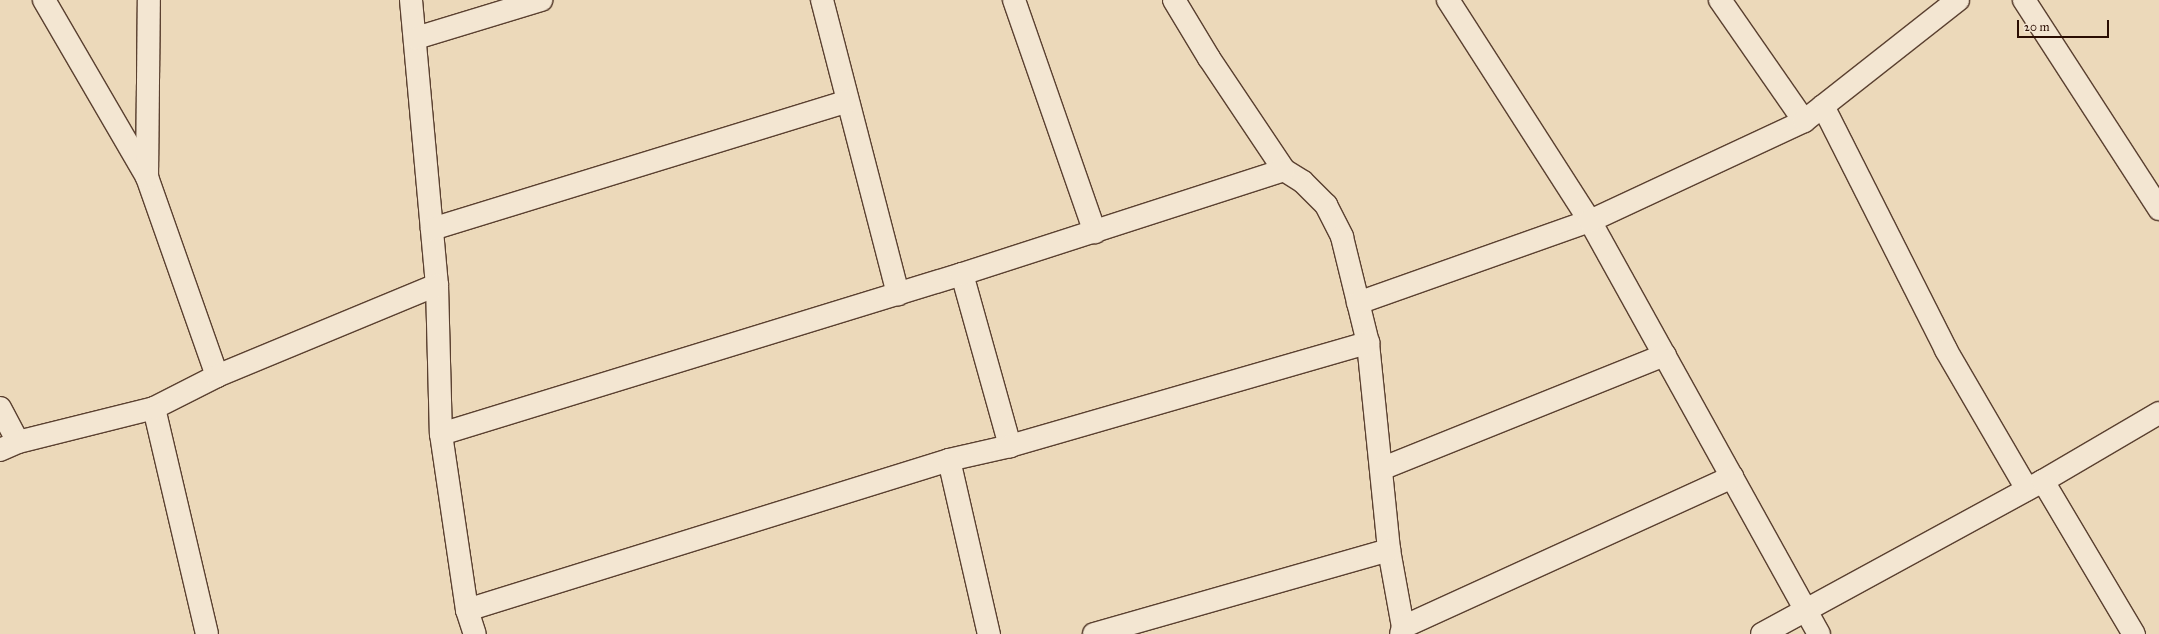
<!DOCTYPE html>
<html>
<head>
<meta charset="utf-8">
<style>
	body { margin:0 }
	#map { position:relative; width:2159px; height:634px; overflow:hidden; background:#ecd9ba; font-family:"IM FELL Great Primer",serif }
	div>[style] { position:absolute }
	.roads { filter:drop-shadow(1px 0 #5a4030) drop-shadow(-1px 0 #5a4030) drop-shadow(0 1px #5a4030) drop-shadow(0 -1px #5a4030) }
	.minor>* { height:22px; margin:-11px; padding:0 11px; transform-origin:11px; border-radius:11px; background:#f3e6d2 }
	span { translate:-50% -50%; white-space:nowrap; text-align:center; line-height:1.15; -webkit-text-stroke:4px #f3e6d2; paint-order:stroke }
	.scale { position:absolute; left:2017px; top:20px; width:92px; height:18px; box-sizing:border-box; border:2px solid #2a0d02; border-top:0; padding-left:5px; font-size:12px; line-height:14px; white-space:nowrap; color:#2a0d02; -webkit-text-stroke:3px #f3e6d2; paint-order:stroke }
</style>
</head>
<body>
<div id="map">
	<div class="roads">
		<div class="minor">
			<i style="left:44px;top:0;width:205px;rotate:59.8deg"></i>
			<i style="left:147px;top:177px;width:211px;rotate:70.6deg"></i>
			<i style="left:411px;top:0;width:286px;rotate:84.8deg"></i>
			<i style="left:437px;top:285px;width:149px;rotate:88.5deg"></i>
			<i style="left:441px;top:434px;width:178px;rotate:81.6deg"></i>
			<i style="left:467px;top:610px;width:25px;rotate:72deg"></i>
			<i style="left:822px;top:0;width:304px;rotate:75.5deg"></i>
			<i style="left:1014px;top:0;width:246px;rotate:70.8deg"></i>
			<i style="left:1174px;top:0;width:68px;rotate:58.9deg"></i>
			<i style="left:1209px;top:58px;width:135px;rotate:56.2deg"></i>
			<i style="left:1284px;top:170px;width:22px;rotate:32deg"></i>
			<i style="left:1303px;top:182px;width:33px;rotate:45deg"></i>
			<i style="left:1326px;top:205px;width:36px;rotate:63deg"></i>
			<i style="left:1342px;top:237px;width:109px;rotate:76.2deg"></i>
			<i style="left:1368px;top:343px;width:208px;rotate:84.2deg"></i>
			<i style="left:1389px;top:550px;width:78px;rotate:79.7deg"></i>
			<i style="left:1403px;top:627px;width:7px;rotate:106deg"></i>
			<i style="left:1448px;top:0;width:263px;rotate:57.3deg"></i>
			<i style="left:1590px;top:221px;width:472px;rotate:61deg"></i>
			<i style="left:1720px;top:0;width:147px;rotate:55.2deg"></i>
			<i style="left:2024px;top:0;width:249px;rotate:57.1deg"></i>
			<i style="left:416px;top:38px;width:131px;rotate:-16.9deg"></i>
			<i style="left:1823px;top:106px;width:273px;rotate:63.2deg"></i>
			<i style="left:1946px;top:350px;width:161px;rotate:59.8deg"></i>
			<i style="left:147px;top:177px;width:177px;rotate:-89.4deg"></i>
			<i style="left:432px;top:229px;width:434px;rotate:-17.1deg"></i>
			<i style="left:962px;top:274px;width:179px;rotate:74.4deg"></i>
			<i style="left:1358px;top:303px;width:246px;rotate:-19.5deg"></i>
			<i style="left:1590px;top:221px;width:236px;rotate:-25deg"></i>
			<i style="left:1804px;top:121px;width:196px;rotate:-38.2deg"></i>
			<i style="left:0;top:408px;width:38px;rotate:62deg"></i>
			<i style="left:154px;top:408px;width:232px;rotate:76.8deg"></i>
			<i style="left:441px;top:434px;width:545px;rotate:-17.07deg"></i>
			<i style="left:962px;top:274px;width:338px;rotate:-17.9deg"></i>
			<i style="left:0;top:450px;width:20px;rotate:-24deg"></i>
			<i style="left:18px;top:442px;width:140px;rotate:-14deg"></i>
			<i style="left:154px;top:408px;width:71px;rotate:-26.9deg"></i>
			<i style="left:217px;top:376px;width:238px;rotate:-22.5deg"></i>
			<i style="left:949px;top:460px;width:179px;rotate:77.1deg"></i>
			<i style="left:1381px;top:469px;width:306px;rotate:-21.9deg"></i>
			<i style="left:2043px;top:481px;width:178px;rotate:59.3deg"></i>
			<i style="left:467px;top:610px;width:505px;rotate:-17.29deg"></i>
			<i style="left:949px;top:460px;width:63px;rotate:-12.9deg"></i>
			<i style="left:1010px;top:446px;width:373px;rotate:-16.1deg"></i>
			<i style="left:1403px;top:627px;width:362px;rotate:-24.5deg"></i>
			<i style="left:1094px;top:634px;width:307px;rotate:-15.9deg"></i>
			<i style="left:1762px;top:634px;width:320px;rotate:-28.6deg"></i>
			<i style="left:2043px;top:481px;width:134px;rotate:-30.4deg"></i>
		</div>
	</div>
	<div class="scale">20 m</div>
</div>
</body>
</html>
